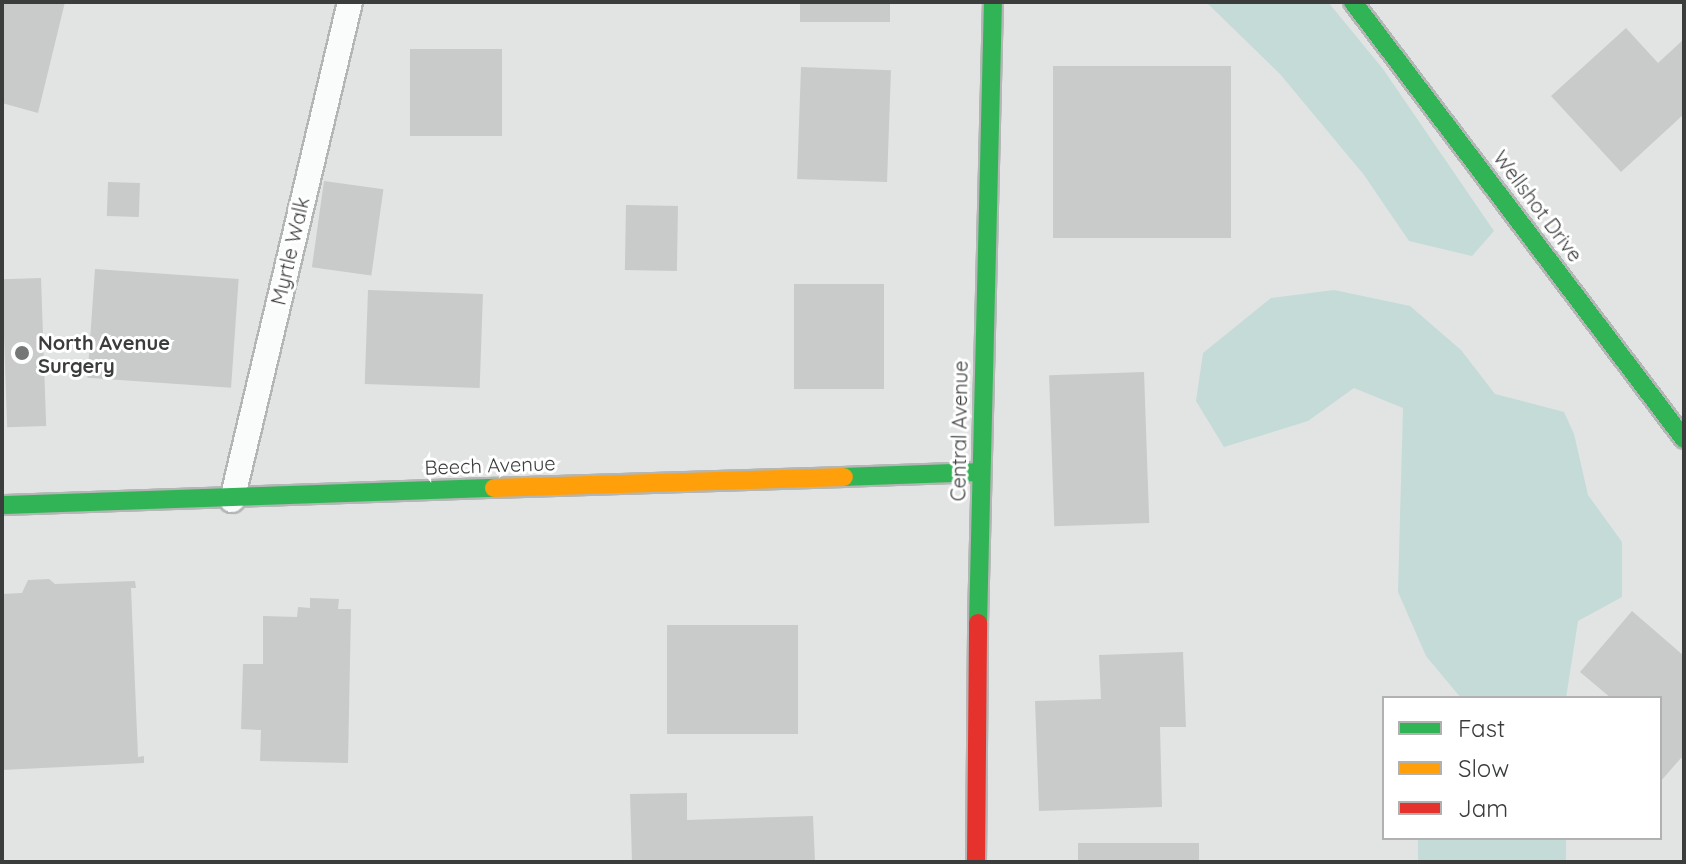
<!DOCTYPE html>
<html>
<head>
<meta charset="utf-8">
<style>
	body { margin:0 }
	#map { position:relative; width:1686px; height:864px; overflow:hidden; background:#e1e4e3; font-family:Quicksand,sans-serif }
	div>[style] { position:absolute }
	.green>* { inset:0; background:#c4dbd7; transform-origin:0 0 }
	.building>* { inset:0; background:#c8cbc9; transform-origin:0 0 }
	.roads { filter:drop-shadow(2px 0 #b4b6b5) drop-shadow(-2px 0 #b4b6b5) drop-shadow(0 2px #b4b6b5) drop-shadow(0 -2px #b4b6b5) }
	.lane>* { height:24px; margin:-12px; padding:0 12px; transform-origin:12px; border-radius:12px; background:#fafbfb }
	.fast>* { height:18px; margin:-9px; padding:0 9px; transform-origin:9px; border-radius:9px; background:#30b455 }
	.slow>* { height:18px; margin:-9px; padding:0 9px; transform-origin:9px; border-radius:9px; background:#ff9f0a }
	.jam>* { height:18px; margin:-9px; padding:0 9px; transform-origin:9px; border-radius:9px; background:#e5322d }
	.dots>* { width:22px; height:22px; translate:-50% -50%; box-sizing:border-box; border:4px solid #fff; border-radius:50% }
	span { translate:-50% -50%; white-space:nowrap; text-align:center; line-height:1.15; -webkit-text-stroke:6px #fff; paint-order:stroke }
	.street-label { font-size:20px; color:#3b3d3d }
	.poi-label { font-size:20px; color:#3b3d3d; font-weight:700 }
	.left { translate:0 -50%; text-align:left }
	.frame { position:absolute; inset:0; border:4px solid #3b3d3d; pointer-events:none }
	.legend { position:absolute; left:1382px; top:696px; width:280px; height:144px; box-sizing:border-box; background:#fff; border:2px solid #b1b1b1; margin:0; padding:10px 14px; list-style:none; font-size:24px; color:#3b3d3d }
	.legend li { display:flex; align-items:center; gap:16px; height:40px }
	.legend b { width:40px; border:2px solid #b1b1b1 }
</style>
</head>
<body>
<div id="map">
	<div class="green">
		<i style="clip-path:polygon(1206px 2px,1328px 2px,1383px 69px,1494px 231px,1472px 256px,1409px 241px,1364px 175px,1280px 74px)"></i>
		<i style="clip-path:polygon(1334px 290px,1410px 306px,1461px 350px,1495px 394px,1564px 412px,1574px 434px,1588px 495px,1622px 542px,1622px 597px,1578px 621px,1566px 698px,1461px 698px,1426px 656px,1398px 592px,1403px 408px,1354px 388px,1308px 421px,1224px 447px,1196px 401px,1203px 353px,1271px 298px)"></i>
		<i style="left:1418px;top:838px;width:148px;height:26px"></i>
	</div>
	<div class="building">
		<i style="clip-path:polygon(2px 2px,65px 2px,38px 113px,2px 103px)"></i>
		<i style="left:800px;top:2px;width:90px;height:20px"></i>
		<i style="clip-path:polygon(1626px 28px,1658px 63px,1684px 39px,1684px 114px,1621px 172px,1551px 96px)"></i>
		<i style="left:410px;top:49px;width:92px;height:87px"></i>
		<i style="left:1053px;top:66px;width:178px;height:172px"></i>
		<i style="left:801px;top:67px;width:90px;height:112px;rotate:2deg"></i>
		<i style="left:324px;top:181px;width:60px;height:87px;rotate:8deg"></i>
		<i style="left:108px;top:182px;width:32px;height:34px;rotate:2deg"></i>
		<i style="left:626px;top:205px;width:52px;height:65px;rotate:1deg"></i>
		<i style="left:95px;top:269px;width:144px;height:109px;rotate:4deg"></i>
		<i style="left:41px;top:278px;width:148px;height:39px;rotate:88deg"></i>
		<i style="left:794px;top:284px;width:90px;height:105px"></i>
		<i style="left:368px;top:290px;width:115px;height:94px;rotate:2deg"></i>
		<i style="left:1144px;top:372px;width:151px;height:95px;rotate:88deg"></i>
		<i style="clip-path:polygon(49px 579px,55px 584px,135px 581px,136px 588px,131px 588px,138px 757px,144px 756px,144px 763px,2px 770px,2px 594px,22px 593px,28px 580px)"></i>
		<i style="clip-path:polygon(310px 598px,339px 599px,338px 609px,351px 609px,348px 763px,260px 761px,261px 730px,241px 729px,243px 664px,263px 664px,263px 616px,297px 617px,298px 607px,310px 608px)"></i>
		<i style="clip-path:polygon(1632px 611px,1684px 656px,1684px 760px,1681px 758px,1660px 782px,1660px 698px,1611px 698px,1580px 672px)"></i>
		<i style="left:667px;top:625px;width:131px;height:109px"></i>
		<i style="clip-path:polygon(1183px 652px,1186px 727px,1160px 727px,1162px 807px,1039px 811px,1035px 701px,1101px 699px,1099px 655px)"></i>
		<i style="clip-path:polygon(687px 793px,687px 820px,813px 816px,815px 862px,632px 862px,630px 794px)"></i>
		<i style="left:1078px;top:843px;width:121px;height:19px"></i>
	</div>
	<div class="roads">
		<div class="lane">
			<i style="left:232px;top:500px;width:512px;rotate:-76.67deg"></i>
		</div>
		<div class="fast">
			<i style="left:1353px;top:2px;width:548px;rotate:52.86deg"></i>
			<i style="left:844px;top:477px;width:135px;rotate:-2.1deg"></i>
			<i style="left:2px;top:505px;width:492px;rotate:-2deg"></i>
			<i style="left:978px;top:623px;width:621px;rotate:-88.62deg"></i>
		</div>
		<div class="slow">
			<i style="left:494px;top:488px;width:350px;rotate:-1.8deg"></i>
		</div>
		<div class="jam">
			<i style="left:976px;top:862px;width:239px;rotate:-89.5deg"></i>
		</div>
	</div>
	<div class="dots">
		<i style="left:22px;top:353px;background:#757777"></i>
	</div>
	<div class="street-label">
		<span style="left:1538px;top:206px;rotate:53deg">Wellshot Drive</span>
		<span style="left:290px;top:251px;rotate:-77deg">Myrtle Walk</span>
		<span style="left:959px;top:431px;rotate:-89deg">Central Avenue</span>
		<span style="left:490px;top:465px;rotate:-2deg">Beech Avenue</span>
	</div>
	<div class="poi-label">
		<span class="left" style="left:38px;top:354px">North Avenue<br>Surgery</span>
	</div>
	<div class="frame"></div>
	<ul class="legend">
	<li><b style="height:10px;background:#30b455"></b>Fast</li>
	<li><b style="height:10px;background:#ff9f0a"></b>Slow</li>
	<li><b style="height:10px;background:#e5322d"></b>Jam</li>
	</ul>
</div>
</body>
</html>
